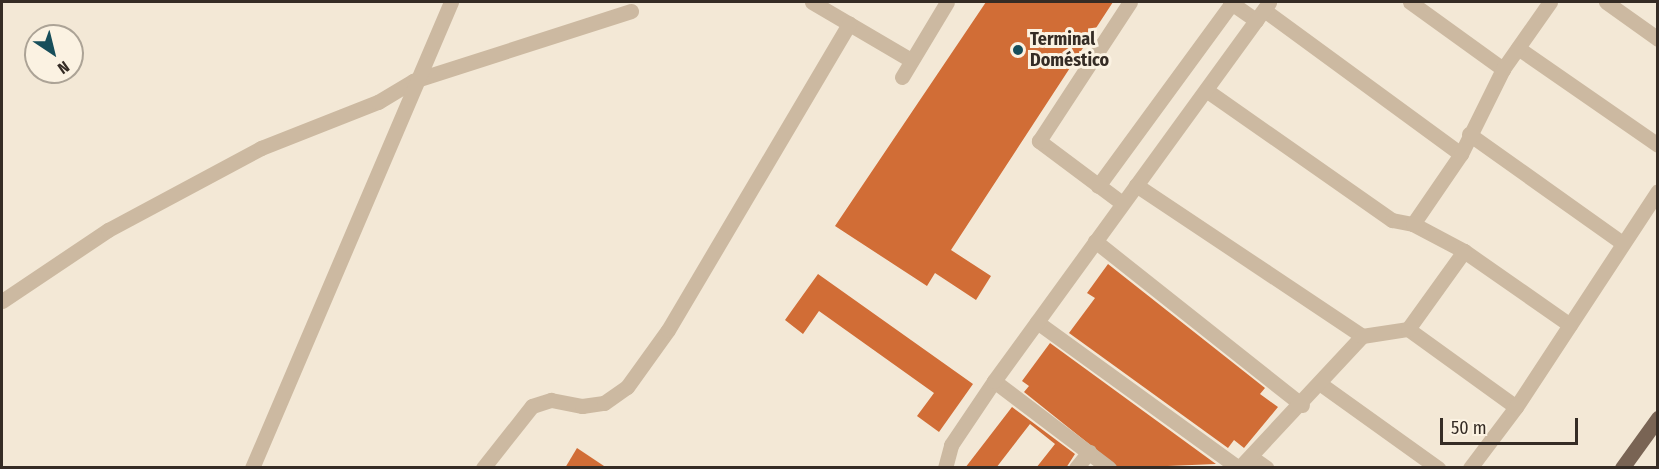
<!DOCTYPE html>
<html>
<head>
<meta charset="utf-8">
<style>
	body { margin:0 }
	#map { position:relative; width:1659px; height:469px; overflow:hidden; background:#f3e8d6; font-family:"Fira Sans Condensed",sans-serif }
	div>[style] { position:absolute }
	.building>* { inset:0; background:#d16d36 }
	.minor>* { height:15px; margin:-7.5px; padding:0 7.5px; transform-origin:7.5px; border-radius:7.5px; background:#ccb9a1 }
	.major>* { height:15px; margin:-7.5px; padding:0 7.5px; transform-origin:7.5px; border-radius:7.5px; background:#796454 }
	.dots>* { width:16px; height:16px; translate:-50% -50%; box-sizing:border-box; border:3px solid #fbf2e2; border-radius:50% }
	span { translate:-50% -50%; white-space:nowrap; text-align:center; line-height:1.15; -webkit-text-stroke:6px #fbf2e2; paint-order:stroke }
	.poi-label { font-size:18px; color:#352c25; font-weight:700 }
	.left { translate:0 -50%; text-align:left }
	.frame { position:absolute; inset:0; border:3px solid #352c25; pointer-events:none }
	.north { position:absolute; left:24px; top:24px; width:60px; height:60px; box-sizing:border-box; background:#fbf2e2; border:2px solid #aca396; border-radius:50%; rotate:145deg; font-size:16px; font-weight:700; line-height:24px; text-align:center; color:#352c25 }
	.north::after { content:''; display:block; margin:auto; width:21px; height:27px; background:#174e5a; clip-path:polygon(50% 0,100% 100%,50% 72%,0 100%) }
	.scale { position:absolute; left:1440px; top:418px; width:138px; height:27px; box-sizing:border-box; border:3px solid #352c25; border-top:0; padding-left:8px; font-size:18px; line-height:21px; white-space:nowrap; color:#352c25; -webkit-text-stroke:4px #fbf2e2; paint-order:stroke }
</style>
</head>
<body>
<div id="map">
	<div class="building">
		<i style="clip-path:polygon(986px 2px,1113px 2px,951px 250px,991px 276px,976px 300px,935px 273px,927px 286px,835px 226px)"></i>
		<i style="clip-path:polygon(1108px 264px,1265px 388px,1260px 394px,1278px 407px,1244px 448px,1234px 440px,1228px 448px,1069px 333px,1095px 298px,1087px 293px)"></i>
		<i style="clip-path:polygon(818px 274px,973px 384px,939px 432px,917px 416px,934px 393px,819px 311px,803px 334px,785px 320px)"></i>
		<i style="clip-path:polygon(1050px 343px,1216px 464px,1119px 468px,1024px 392px,1029px 386px,1022px 381px)"></i>
		<i style="clip-path:polygon(1012px 407px,1075px 454px,1066px 468px,1036px 468px,1055px 444px,1030px 424px,996px 468px,965px 468px)"></i>
		<i style="clip-path:polygon(577px 448px,607px 468px,565px 468px)"></i>
	</div>
	<div class="minor">
		<i style="left:812px;top:2px;width:115px;rotate:30.4deg"></i>
		<i style="left:1230px;top:2px;width:32px;rotate:35deg"></i>
		<i style="left:1410px;top:2px;width:115px;rotate:35.8deg"></i>
		<i style="left:1606px;top:2px;width:64px;rotate:35.4deg"></i>
		<i style="left:1264px;top:10px;width:244px;rotate:36.2deg"></i>
		<i style="left:1518px;top:48px;width:170px;rotate:34.7deg"></i>
		<i style="left:902px;top:77px;width:87px;rotate:-59deg"></i>
		<i style="left:1206px;top:90px;width:227px;rotate:35deg"></i>
		<i style="left:1392px;top:220px;width:21px;rotate:11deg"></i>
		<i style="left:1413px;top:224px;width:58px;rotate:27.9deg"></i>
		<i style="left:1464px;top:251px;width:129px;rotate:34.9deg"></i>
		<i style="left:1469px;top:134px;width:186px;rotate:35.4deg"></i>
		<i style="left:1136px;top:185px;width:272px;rotate:33.7deg"></i>
		<i style="left:1098px;top:186px;width:227px;rotate:-53.8deg"></i>
		<i style="left:1122px;top:203px;width:104px;rotate:-143.2deg"></i>
		<i style="left:1039px;top:141px;width:166px;rotate:-56.8deg"></i>
		<i style="left:1413px;top:224px;width:85px;rotate:-55.6deg"></i>
		<i style="left:1461px;top:154px;width:95px;rotate:-63.7deg"></i>
		<i style="left:1503px;top:69px;width:82px;rotate:-55deg"></i>
		<i style="left:1095px;top:241px;width:264px;rotate:38.4deg"></i>
		<i style="left:2px;top:301px;width:128px;rotate:-33.8deg"></i>
		<i style="left:108px;top:230px;width:174px;rotate:-28.2deg"></i>
		<i style="left:261px;top:148px;width:126px;rotate:-21.5deg"></i>
		<i style="left:378px;top:102px;width:41px;rotate:-31deg"></i>
		<i style="left:413px;top:81px;width:229px;rotate:-17.8deg"></i>
		<i style="left:1037px;top:322px;width:249px;rotate:35.9deg"></i>
		<i style="left:1408px;top:329px;width:133px;rotate:35.8deg"></i>
		<i style="left:994px;top:381px;width:144px;rotate:37.1deg"></i>
		<i style="left:1322px;top:385px;width:143px;rotate:35.6deg"></i>
		<i style="left:1251px;top:457px;width:19px;rotate:35deg"></i>
		<i style="left:252px;top:468px;width:507px;rotate:-66.88deg"></i>
		<i style="left:483px;top:468px;width:79px;rotate:-51.7deg"></i>
		<i style="left:532px;top:406px;width:20px;rotate:-18deg"></i>
		<i style="left:551px;top:400px;width:32px;rotate:11deg"></i>
		<i style="left:582px;top:406px;width:22px;rotate:-8deg"></i>
		<i style="left:604px;top:403px;width:28px;rotate:-35deg"></i>
		<i style="left:627px;top:387px;width:70px;rotate:-54.3deg"></i>
		<i style="left:668px;top:330px;width:356px;rotate:-59.4deg"></i>
		<i style="left:945px;top:468px;width:24px;rotate:-75deg"></i>
		<i style="left:951px;top:445px;width:77px;rotate:-56.1deg"></i>
		<i style="left:994px;top:381px;width:468px;rotate:-54deg"></i>
		<i style="left:1076px;top:468px;width:21px;rotate:-51deg"></i>
		<i style="left:1239px;top:468px;width:180px;rotate:-47deg"></i>
		<i style="left:1362px;top:336px;width:47px;rotate:-8.7deg"></i>
		<i style="left:1408px;top:329px;width:96px;rotate:-54.3deg"></i>
		<i style="left:1470px;top:468px;width:76px;rotate:-53deg"></i>
		<i style="left:1516px;top:407px;width:258px;rotate:-56.7deg"></i>
	</div>
	<div class="major">
		<i style="left:1622px;top:468px;width:62px;rotate:-54.2deg"></i>
	</div>
	<div class="dots">
		<i style="left:1018px;top:50px;background:#174e5a"></i>
	</div>
	<div class="poi-label">
		<span class="left" style="left:1030px;top:50px">Terminal<br>Doméstico</span>
	</div>
	<div class="frame"></div>
	<div class="north">N</div>
	<div class="scale">50 m</div>
</div>
</body>
</html>
